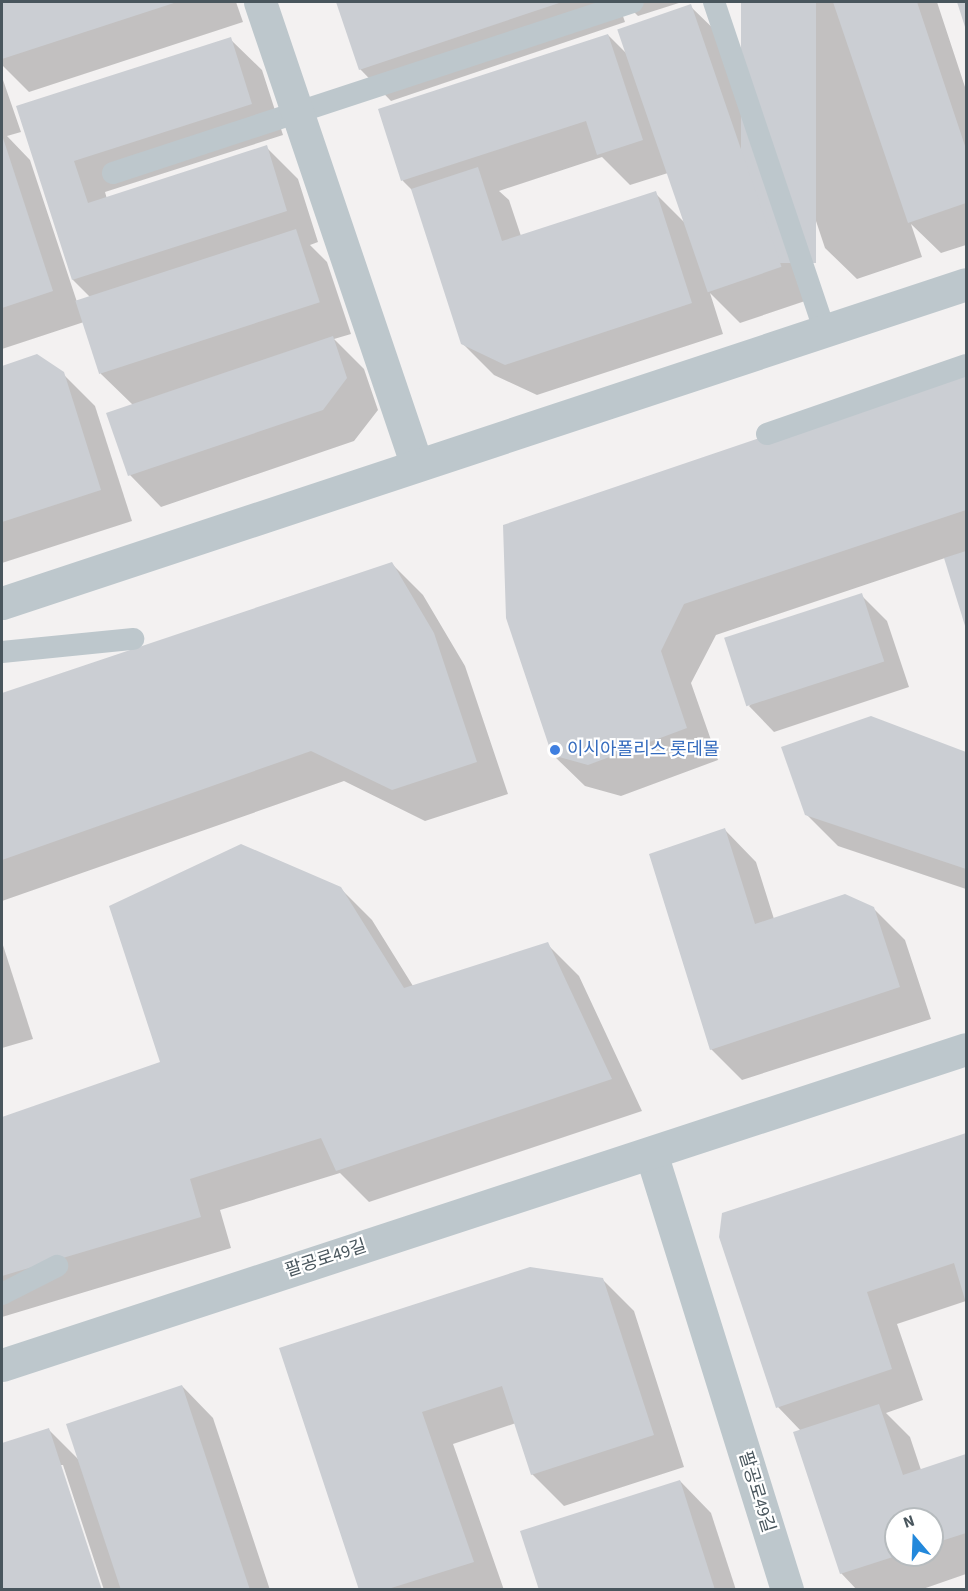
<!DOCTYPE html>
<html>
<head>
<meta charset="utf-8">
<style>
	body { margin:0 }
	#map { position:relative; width:968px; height:1591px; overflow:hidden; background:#f3f1f1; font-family:"Source Sans 3","Noto Sans KR",sans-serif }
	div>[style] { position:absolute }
	.shadow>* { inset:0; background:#0003 }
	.building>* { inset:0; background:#cbced3; transform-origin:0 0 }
	.lane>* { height:22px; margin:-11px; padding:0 11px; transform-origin:11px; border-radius:11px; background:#bdc7cc }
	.street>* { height:33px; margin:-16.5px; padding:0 16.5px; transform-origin:16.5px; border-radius:16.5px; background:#bdc7cc }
	.dots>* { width:16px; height:16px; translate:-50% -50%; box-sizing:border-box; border:3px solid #fff; border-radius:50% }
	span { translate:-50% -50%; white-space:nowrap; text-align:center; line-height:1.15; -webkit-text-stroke:4.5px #fff; paint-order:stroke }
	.shop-label { font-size:18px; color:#366cbe }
	.left { translate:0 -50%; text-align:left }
	.street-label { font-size:18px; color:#49565d }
	.frame { position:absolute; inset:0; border:3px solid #49565d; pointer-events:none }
	.north { position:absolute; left:884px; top:1507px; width:60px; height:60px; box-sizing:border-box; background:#fff; border:2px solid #b6bbbe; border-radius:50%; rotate:341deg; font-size:16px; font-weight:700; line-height:24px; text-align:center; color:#49565d }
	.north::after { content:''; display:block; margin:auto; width:21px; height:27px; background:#2388db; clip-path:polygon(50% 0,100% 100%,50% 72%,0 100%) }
</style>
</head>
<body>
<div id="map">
	<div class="shadow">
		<i style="clip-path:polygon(2px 2px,236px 2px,243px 22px,29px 92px,2px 65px)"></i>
		<i style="clip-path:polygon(337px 2px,618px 2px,625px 22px,391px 101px,360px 69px)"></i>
		<i style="clip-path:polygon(624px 2px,682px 2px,638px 16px)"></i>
		<i style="clip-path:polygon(743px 2px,937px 2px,966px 90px,966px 245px,941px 253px,911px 224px,922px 257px,857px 279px,825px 248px)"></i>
		<i style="clip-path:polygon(evenodd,690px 6px,722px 37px,811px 299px,740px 323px,710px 293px,723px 334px,537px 395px,494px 375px,462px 343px,413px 191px,403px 181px,380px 110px,608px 35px,628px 55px,690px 6px,602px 157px,630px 185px,668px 173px,684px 222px,655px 193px,521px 236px,509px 200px,499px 191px,602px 157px)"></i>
		<i style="clip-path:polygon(230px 39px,262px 70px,283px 135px,105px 192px,107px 199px,266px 147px,298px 179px,318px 242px,310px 245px,327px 262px,351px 334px,334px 339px,364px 369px,378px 410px,354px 441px,161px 507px,130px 475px,133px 405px,101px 374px,84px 322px,2px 349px,2px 77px,21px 132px,7px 136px,30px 160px,77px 302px,91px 298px,73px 280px,18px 107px)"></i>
		<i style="clip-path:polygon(37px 356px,63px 374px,95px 406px,132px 521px,2px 563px,2px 367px)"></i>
		<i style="clip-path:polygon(966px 370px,966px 625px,945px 558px,716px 635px,691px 683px,718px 760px,621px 796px,585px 786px,553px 755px,508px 618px)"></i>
		<i style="clip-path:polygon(392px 564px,423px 595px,465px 666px,508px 794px,425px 821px,344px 781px,2px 901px,2px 694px)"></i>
		<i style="clip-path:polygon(861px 595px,887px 621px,909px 687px,774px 732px,749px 706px)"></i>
		<i style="clip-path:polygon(871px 717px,966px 753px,966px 889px,838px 846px,806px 814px)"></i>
		<i style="clip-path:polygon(725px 830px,756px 862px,774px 919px,873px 908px,905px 940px,931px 1019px,742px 1080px,711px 1049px)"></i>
		<i style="clip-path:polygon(340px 888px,372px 920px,413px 986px,547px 944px,579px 976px,642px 1111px,369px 1202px,340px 1173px,220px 1210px,231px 1248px,2px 1317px,2px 1118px,162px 1063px)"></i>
		<i style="clip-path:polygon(2px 942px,33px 1039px,2px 1048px)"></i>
		<i style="clip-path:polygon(evenodd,966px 1135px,966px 1301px,897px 1324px,923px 1400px,886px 1413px,910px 1437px,921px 1470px,966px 1456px,966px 1574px,920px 1590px,857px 1590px,841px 1573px,801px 1431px,778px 1407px,723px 1214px,966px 1135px,896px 1519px,932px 1519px,932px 1555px,896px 1555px,896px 1519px)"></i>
		<i style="clip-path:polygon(602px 1279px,634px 1311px,684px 1467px,564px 1506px,532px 1474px,516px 1423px,453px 1444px,504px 1590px,361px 1590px,281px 1348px)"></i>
		<i style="clip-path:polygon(182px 1386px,213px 1418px,270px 1590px,104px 1590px,63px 1465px,59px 1465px,101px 1590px,2px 1590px,2px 1445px,48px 1429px,80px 1461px)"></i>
		<i style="clip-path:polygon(680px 1481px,711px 1513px,736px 1590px,540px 1590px)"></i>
	</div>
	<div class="building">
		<i style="clip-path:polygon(2px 2px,177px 2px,2px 59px)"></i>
		<i style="clip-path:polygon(336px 2px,562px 2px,359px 70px)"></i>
		<i style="left:741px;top:2px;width:75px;height:261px"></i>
		<i style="clip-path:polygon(833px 2px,917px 2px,966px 149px,966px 203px,908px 223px)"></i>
		<i style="clip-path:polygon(957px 2px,966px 2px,966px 30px)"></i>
		<i style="left:691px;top:4px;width:278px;height:78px;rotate:71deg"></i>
		<i style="clip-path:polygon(608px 34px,643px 140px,597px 155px,586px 121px,401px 181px,378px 109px)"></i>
		<i style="clip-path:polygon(231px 37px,252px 104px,74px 161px,88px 203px,267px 145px,287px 211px,72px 280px,16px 106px)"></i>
		<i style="clip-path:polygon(2px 135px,53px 291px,2px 308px)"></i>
		<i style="clip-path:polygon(478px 167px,502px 241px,656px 191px,692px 303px,505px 365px,461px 344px,411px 189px)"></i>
		<i style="left:296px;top:229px;width:77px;height:232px;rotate:72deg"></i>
		<i style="clip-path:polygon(333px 336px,347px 378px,323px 410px,128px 476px,106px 413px)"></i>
		<i style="clip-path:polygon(37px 354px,64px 372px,101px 490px,2px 522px,2px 366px)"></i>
		<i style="clip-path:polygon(966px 368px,966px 510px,684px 604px,661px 651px,687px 728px,588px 765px,552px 755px,506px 618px,503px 525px)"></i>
		<i style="clip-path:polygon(966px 551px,966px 629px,944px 558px)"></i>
		<i style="clip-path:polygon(392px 562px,434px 633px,477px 762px,392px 790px,311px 751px,2px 860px,2px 693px)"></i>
		<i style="left:862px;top:593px;width:72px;height:145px;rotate:72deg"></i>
		<i style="clip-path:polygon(871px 716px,966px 752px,966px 869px,805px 815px,781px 747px)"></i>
		<i style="clip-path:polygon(725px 828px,755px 924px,845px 894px,874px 907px,900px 987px,710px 1050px,649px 854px)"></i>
		<i style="clip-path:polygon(241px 844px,341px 887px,404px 988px,548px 942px,612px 1079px,336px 1171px,321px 1138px,190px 1179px,201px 1217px,2px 1276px,2px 1117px,160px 1062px,109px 906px)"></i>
		<i style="clip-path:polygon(966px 1133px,966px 1303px,954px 1263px,867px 1292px,892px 1369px,776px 1408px,719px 1237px,722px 1213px)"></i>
		<i style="clip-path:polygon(530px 1267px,603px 1278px,654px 1435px,531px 1475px,502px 1386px,422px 1412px,474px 1562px,385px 1590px,359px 1590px,279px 1348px)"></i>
		<i style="clip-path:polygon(182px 1385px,250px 1590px,121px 1590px,66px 1424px)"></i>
		<i style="clip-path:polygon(879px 1404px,903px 1475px,966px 1454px,966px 1533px,932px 1544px,932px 1519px,896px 1519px,896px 1556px,840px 1574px,793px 1432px)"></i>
		<i style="clip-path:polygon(49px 1428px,102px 1590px,2px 1590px,2px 1443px)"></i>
		<i style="clip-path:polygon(680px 1480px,715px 1590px,539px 1590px,520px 1531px)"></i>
	</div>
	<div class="lane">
		<i style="left:714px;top:2px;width:347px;rotate:71.4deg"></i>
		<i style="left:113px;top:173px;width:547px;rotate:-18.2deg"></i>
		<i style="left:767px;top:434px;width:211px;rotate:-19.1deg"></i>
		<i style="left:2px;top:652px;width:132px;rotate:-5.7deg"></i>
		<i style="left:2px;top:1294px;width:62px;rotate:-27deg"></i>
	</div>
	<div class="street">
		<i style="left:260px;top:2px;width:488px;rotate:71.3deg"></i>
		<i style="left:2px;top:603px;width:1015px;rotate:-18.31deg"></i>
		<i style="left:651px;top:1153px;width:458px;rotate:72.7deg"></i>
		<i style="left:2px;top:1365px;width:1014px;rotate:-18.15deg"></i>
	</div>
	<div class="dots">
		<i style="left:555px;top:750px;background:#3f7fe0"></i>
	</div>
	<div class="shop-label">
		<span class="left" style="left:567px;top:750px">이시아폴리스 롯데몰</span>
	</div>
	<div class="street-label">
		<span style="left:326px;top:1259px;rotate:-18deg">팔공로49길</span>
		<span style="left:756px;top:1492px;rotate:73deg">팔공로49길</span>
	</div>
	<div class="frame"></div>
	<div class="north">N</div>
</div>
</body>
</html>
